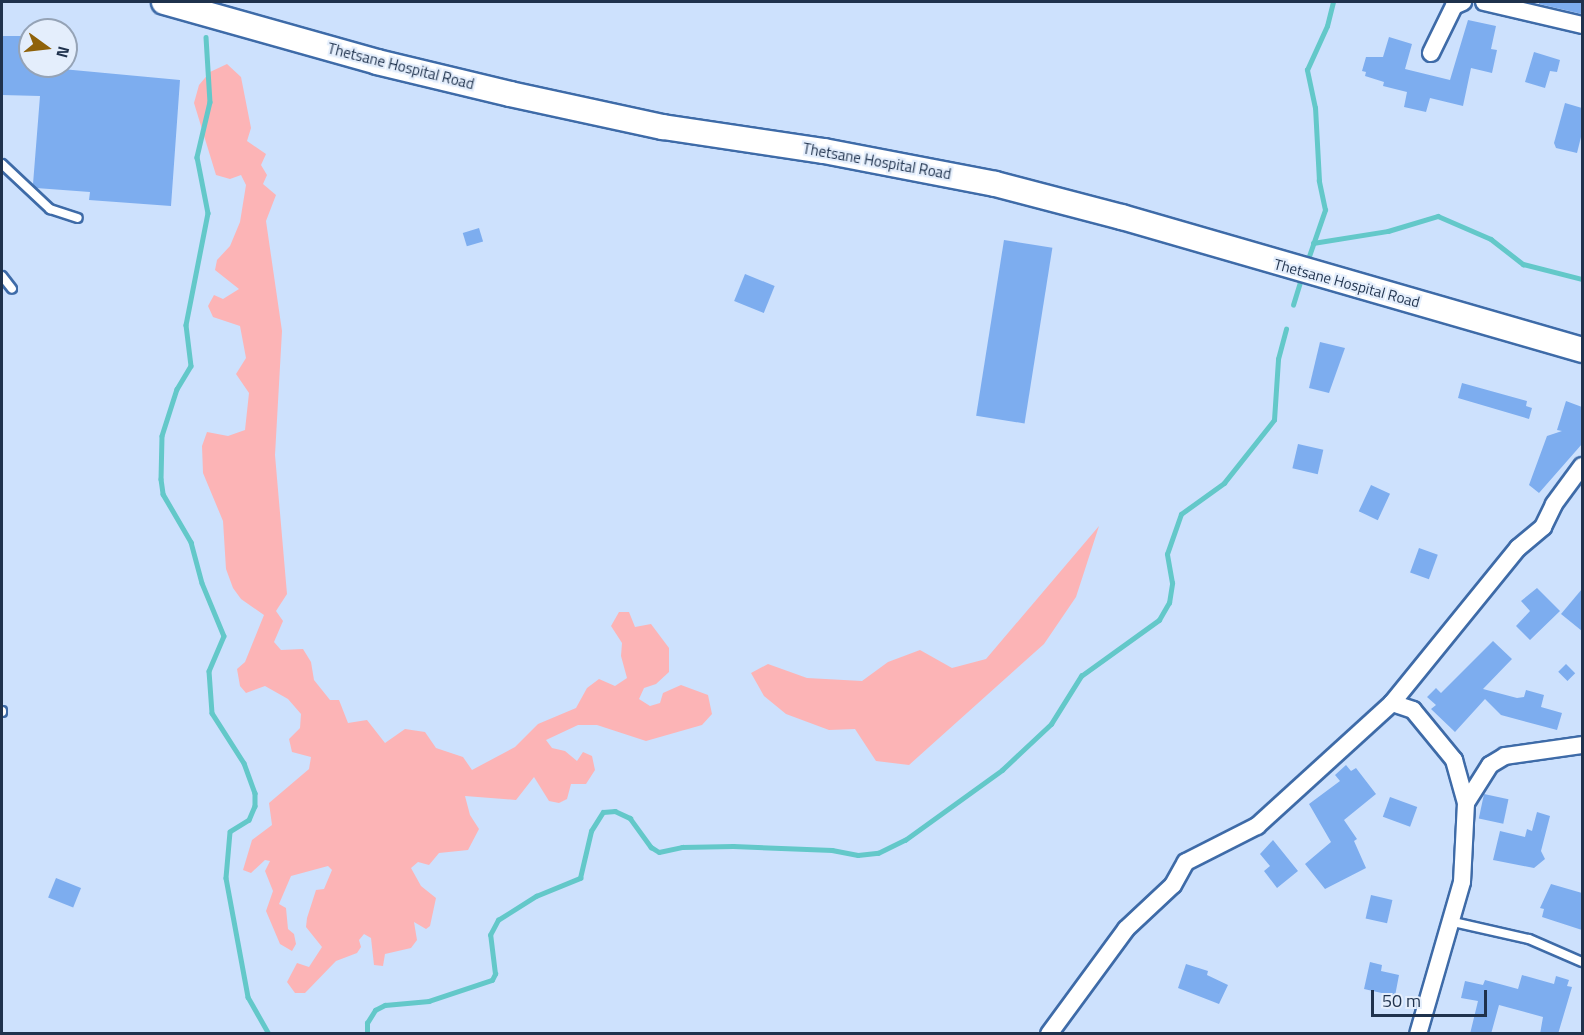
<!DOCTYPE html>
<html>
<head>
<meta charset="utf-8">
<style>
	body { margin:0 }
	#map { position:relative; width:1584px; height:1035px; overflow:hidden; background:#cde1fd; font-family:"Titillium Web",sans-serif }
	div>[style] { position:absolute }
	.green>* { inset:0; background:#fcb4b6 }
	.stream>* { height:4.5px; margin:-2.25px; padding:0 2.25px; transform-origin:2.25px; border-radius:2.25px; background:#63c8c9 }
	.building>* { inset:0; background:#7dadef; transform-origin:0 0 }
	.roads { filter:drop-shadow(2px 0 #3e6ba8) drop-shadow(-2px 0 #3e6ba8) drop-shadow(0 2px #3e6ba8) drop-shadow(0 -2px #3e6ba8) }
	.lane>* { height:8px; margin:-4px; padding:0 4px; transform-origin:4px; border-radius:4px; background:#fff }
	.street>* { height:16px; margin:-8px; padding:0 8px; transform-origin:8px; border-radius:8px; background:#fff }
	.secondary>* { height:24px; margin:-12px; padding:0 12px; transform-origin:12px; border-radius:12px; background:#fff }
	span { translate:-50% -50%; white-space:nowrap; text-align:center; line-height:1.15; -webkit-text-stroke:4.5px #e4eefc; paint-order:stroke }
	.street-label { font-size:15px; color:#1f324d }
	.frame { position:absolute; inset:0; border:3px solid #1f324d; pointer-events:none }
	.north { position:absolute; left:18px; top:18px; width:60px; height:60px; box-sizing:border-box; background:#e4eefc; border:2px solid #95a3b6; border-radius:50%; rotate:105deg; font-size:16px; font-weight:700; line-height:24px; text-align:center; color:#1f324d }
	.north::after { content:''; display:block; margin:auto; width:21px; height:27px; background:#8f620a; clip-path:polygon(50% 0,100% 100%,50% 72%,0 100%) }
	.scale { position:absolute; left:1371px; top:990px; width:116px; height:27px; box-sizing:border-box; border:3px solid #1f324d; border-top:0; padding-left:8px; font-size:18px; line-height:21px; white-space:nowrap; color:#1f324d; -webkit-text-stroke:4px #e4eefc; paint-order:stroke }
</style>
</head>
<body>
<div id="map">
	<div class="green">
		<i style="clip-path:polygon(227px 64px,241px 77px,251px 128px,247px 141px,266px 154px,261px 165px,267px 175px,263px 184px,276px 195px,266px 221px,282px 331px,275px 455px,287px 594px,276px 611px,283px 621px,274px 642px,281px 650px,303px 649px,311px 662px,314px 680px,330px 700px,339px 700px,348px 723px,367px 720px,385px 743px,405px 729px,425px 732px,436px 748px,463px 757px,472px 770px,515px 747px,538px 724px,576px 708px,587px 688px,599px 679px,615px 686px,627px 678px,621px 656px,622px 643px,611px 626px,619px 612px,629px 612px,635px 627px,651px 624px,669px 648px,669px 672px,656px 684px,644px 688px,639px 699px,650px 706px,660px 703px,663px 693px,681px 685px,708px 695px,712px 714px,702px 725px,646px 741px,597px 725px,578px 725px,546px 740px,552px 748px,565px 751px,577px 761px,583px 752px,592px 756px,595px 770px,586px 784px,571px 784px,567px 799px,559px 803px,549px 801px,534px 777px,516px 800px,465px 796px,470px 815px,479px 829px,468px 850px,439px 853px,429px 865px,418px 862px,411px 868px,421px 886px,436px 898px,430px 926px,426px 929px,414px 922px,417px 940px,411px 948px,385px 954px,383px 966px,374px 965px,371px 938px,364px 934px,359px 940px,361px 947px,357px 953px,336px 961px,305px 993px,295px 993px,287px 982px,297px 963px,309px 967px,322px 947px,306px 927px,307px 918px,316px 890px,324px 889px,332px 870px,328px 866px,291px 876px,279px 904px,286px 908px,288px 929px,294px 934px,296px 944px,292px 951px,280px 944px,266px 911px,273px 891px,265px 871px,270px 861px,265px 860px,251px 873px,243px 870px,252px 840px,272px 825px,269px 803px,309px 769px,311px 757px,292px 752px,289px 739px,300px 728px,301px 714px,288px 699px,265px 686px,246px 693px,240px 686px,237px 669px,245px 662px,264px 615px,241px 599px,233px 588px,226px 569px,223px 521px,203px 473px,202px 446px,207px 432px,228px 436px,245px 430px,249px 393px,236px 374px,246px 358px,240px 326px,213px 317px,208px 306px,214px 295px,223px 299px,239px 289px,215px 270px,217px 260px,230px 246px,240px 222px,246px 185px,241px 175px,230px 179px,216px 175px,194px 103px,199px 85px,210px 72px)"></i>
		<i style="clip-path:polygon(1099px 526px,1076px 597px,1044px 644px,909px 765px,876px 761px,855px 729px,829px 730px,786px 714px,764px 696px,751px 673px,768px 664px,807px 678px,862px 681px,888px 662px,920px 650px,952px 668px,986px 659px)"></i>
	</div>
	<div class="stream">
		<i style="left:206px;top:37px;width:65px;rotate:86.5deg"></i>
		<i style="left:210px;top:102px;width:57px;rotate:103.3deg"></i>
		<i style="left:197px;top:157px;width:57px;rotate:78.9deg"></i>
		<i style="left:208px;top:213px;width:114px;rotate:101.1deg"></i>
		<i style="left:186px;top:325px;width:41px;rotate:83deg"></i>
		<i style="left:191px;top:366px;width:27px;rotate:121deg"></i>
		<i style="left:177px;top:389px;width:49px;rotate:107.7deg"></i>
		<i style="left:162px;top:436px;width:43px;rotate:91.3deg"></i>
		<i style="left:161px;top:479px;width:15px;rotate:82deg"></i>
		<i style="left:163px;top:494px;width:56px;rotate:59.7deg"></i>
		<i style="left:191px;top:542px;width:42px;rotate:75deg"></i>
		<i style="left:202px;top:583px;width:57px;rotate:67.5deg"></i>
		<i style="left:224px;top:636px;width:38px;rotate:113deg"></i>
		<i style="left:209px;top:671px;width:42px;rotate:85.9deg"></i>
		<i style="left:212px;top:713px;width:59px;rotate:57.4deg"></i>
		<i style="left:244px;top:763px;width:32px;rotate:70deg"></i>
		<i style="left:255px;top:793px;width:13px;rotate:90deg"></i>
		<i style="left:255px;top:806px;width:15px;rotate:113deg"></i>
		<i style="left:249px;top:820px;width:22px;rotate:148deg"></i>
		<i style="left:230px;top:832px;width:46px;rotate:95deg"></i>
		<i style="left:226px;top:878px;width:121px;rotate:79.5deg"></i>
		<i style="left:248px;top:997px;width:43px;rotate:60.4deg"></i>
		<i style="left:1313px;top:243px;width:76px;rotate:-9.1deg"></i>
		<i style="left:1388px;top:231px;width:52px;rotate:-16.7deg"></i>
		<i style="left:1438px;top:216px;width:58px;rotate:23.5deg"></i>
		<i style="left:1491px;top:239px;width:41px;rotate:38deg"></i>
		<i style="left:1523px;top:264px;width:61px;rotate:14.3deg"></i>
		<i style="left:1307px;top:262px;width:55px;rotate:-70.9deg"></i>
		<i style="left:1325px;top:210px;width:30px;rotate:-102deg"></i>
		<i style="left:1319px;top:181px;width:73px;rotate:-93.1deg"></i>
		<i style="left:1315px;top:108px;width:39px;rotate:-102deg"></i>
		<i style="left:1307px;top:70px;width:48px;rotate:-65.6deg"></i>
		<i style="left:1327px;top:26px;width:25px;rotate:-76deg"></i>
		<i style="left:1293px;top:305px;width:30px;rotate:-73deg"></i>
		<i style="left:367px;top:1034px;width:11px;rotate:-90deg"></i>
		<i style="left:367px;top:1023px;width:15px;rotate:-58deg"></i>
		<i style="left:375px;top:1010px;width:11px;rotate:-27deg"></i>
		<i style="left:385px;top:1005px;width:44px;rotate:-5.2deg"></i>
		<i style="left:429px;top:1001px;width:66px;rotate:-18.4deg"></i>
		<i style="left:492px;top:980px;width:7px;rotate:-63deg"></i>
		<i style="left:495px;top:974px;width:39px;rotate:-97deg"></i>
		<i style="left:490px;top:935px;width:17px;rotate:-62deg"></i>
		<i style="left:498px;top:920px;width:45px;rotate:-32.3deg"></i>
		<i style="left:536px;top:896px;width:48px;rotate:-22.2deg"></i>
		<i style="left:580px;top:878px;width:48px;rotate:-76.8deg"></i>
		<i style="left:591px;top:831px;width:22px;rotate:-58deg"></i>
		<i style="left:603px;top:812px;width:12px;rotate:-5deg"></i>
		<i style="left:615px;top:811px;width:17px;rotate:25deg"></i>
		<i style="left:630px;top:818px;width:36px;rotate:54deg"></i>
		<i style="left:651px;top:847px;width:9px;rotate:32deg"></i>
		<i style="left:659px;top:852px;width:24px;rotate:-12deg"></i>
		<i style="left:682px;top:847px;width:51px;rotate:-1.1deg"></i>
		<i style="left:733px;top:846px;width:99px;rotate:2.3deg"></i>
		<i style="left:832px;top:850px;width:26px;rotate:11deg"></i>
		<i style="left:858px;top:855px;width:20px;rotate:-6deg"></i>
		<i style="left:878px;top:853px;width:30px;rotate:-26deg"></i>
		<i style="left:905px;top:840px;width:120px;rotate:-35.8deg"></i>
		<i style="left:1002px;top:770px;width:67px;rotate:-43.2deg"></i>
		<i style="left:1051px;top:724px;width:57px;rotate:-58deg"></i>
		<i style="left:1081px;top:676px;width:96px;rotate:-35.7deg"></i>
		<i style="left:1159px;top:620px;width:20px;rotate:-60deg"></i>
		<i style="left:1169px;top:603px;width:20px;rotate:-81deg"></i>
		<i style="left:1172px;top:583px;width:29px;rotate:-100deg"></i>
		<i style="left:1167px;top:554px;width:42px;rotate:-70.7deg"></i>
		<i style="left:1181px;top:514px;width:53px;rotate:-35.8deg"></i>
		<i style="left:1224px;top:483px;width:80px;rotate:-51.6deg"></i>
		<i style="left:1274px;top:420px;width:61px;rotate:-86.2deg"></i>
		<i style="left:1278px;top:359px;width:31px;rotate:-75deg"></i>
	</div>
	<div class="building">
		<i style="clip-path:polygon(1539px 2px,1582px 2px,1582px 14px,1539px 4px)"></i>
		<i style="clip-path:polygon(1468px 20px,1496px 26px,1491px 49px,1497px 50px,1492px 73px,1471px 68px,1463px 106px,1430px 98px,1426px 112px,1404px 107px,1407px 92px,1383px 86px,1384px 82px,1365px 76px,1366px 72px,1362px 71px,1366px 57px,1383px 57px,1389px 37px,1412px 44px,1405px 69px,1450px 80px)"></i>
		<i style="clip-path:polygon(2px 36px,30px 36px,30px 66px,180px 80px,171px 206px,89px 200px,90px 192px,36px 188px,33px 184px,40px 96px,2px 95px)"></i>
		<i style="clip-path:polygon(1534px 52px,1560px 60px,1557px 72px,1550px 71px,1545px 88px,1525px 82px)"></i>
		<i style="clip-path:polygon(1565px 103px,1582px 108px,1582px 133px,1577px 153px,1556px 148px,1554px 143px)"></i>
		<i style="left:479px;top:228px;width:14px;height:17px;rotate:73deg"></i>
		<i style="left:1004px;top:240px;width:49px;height:178px;rotate:9deg"></i>
		<i style="left:745px;top:274px;width:32px;height:29px;rotate:22deg"></i>
		<i style="clip-path:polygon(1320px 342px,1345px 348px,1329px 393px,1309px 388px)"></i>
		<i style="clip-path:polygon(1462px 383px,1527px 401px,1526px 406px,1532px 408px,1529px 419px,1458px 398px)"></i>
		<i style="clip-path:polygon(1566px 401px,1582px 407px,1582px 444px,1539px 493px,1529px 485px,1547px 436px,1562px 431px,1557px 430px)"></i>
		<i style="left:1298px;top:444px;width:26px;height:25px;rotate:13deg"></i>
		<i style="left:1371px;top:485px;width:21px;height:29px;rotate:25deg"></i>
		<i style="left:1419px;top:548px;width:20px;height:26px;rotate:20deg"></i>
		<i style="clip-path:polygon(1537px 588px,1560px 611px,1530px 640px,1516px 626px,1530px 611px,1521px 601px)"></i>
		<i style="clip-path:polygon(1582px 589px,1582px 631px,1561px 614px)"></i>
		<i style="clip-path:polygon(1493px 641px,1512px 659px,1483px 689px,1517px 698px,1524px 697px,1526px 690px,1544px 695px,1541px 707px,1562px 713px,1557px 730px,1501px 715px,1485px 699px,1455px 732px,1431px 709px,1436px 705px,1427px 697px,1436px 688px,1441px 693px)"></i>
		<i style="left:1566px;top:664px;width:13px;height:11px;rotate:45deg"></i>
		<i style="clip-path:polygon(1346px 765px,1351px 771px,1356px 768px,1376px 794px,1344px 820px,1357px 839px,1354px 841px,1366px 868px,1325px 889px,1305px 864px,1331px 842px,1309px 804px,1340px 781px,1335px 775px)"></i>
		<i style="left:1484px;top:794px;width:25px;height:25px;rotate:12deg"></i>
		<i style="left:1390px;top:797px;width:29px;height:21px;rotate:20deg"></i>
		<i style="clip-path:polygon(1537px 812px,1550px 816px,1541px 851px,1545px 859px,1534px 868px,1493px 860px,1500px 831px,1525px 837px,1527px 829px,1532px 831px)"></i>
		<i style="clip-path:polygon(1273px 840px,1298px 871px,1277px 888px,1264px 871px,1270px 866px,1260px 854px)"></i>
		<i style="left:56px;top:878px;width:27px;height:21px;rotate:22deg"></i>
		<i style="clip-path:polygon(1551px 884px,1582px 893px,1582px 930px,1542px 917px,1544px 909px,1540px 908px)"></i>
		<i style="left:1371px;top:895px;width:22px;height:24px;rotate:13deg"></i>
		<i style="clip-path:polygon(1370px 962px,1382px 965px,1381px 971px,1399px 975px,1395px 996px,1364px 989px)"></i>
		<i style="clip-path:polygon(1186px 964px,1208px 971px,1207px 975px,1228px 985px,1219px 1004px,1178px 988px)"></i>
		<i style="clip-path:polygon(1522px 975px,1554px 984px,1556px 976px,1569px 980px,1567px 986px,1572px 987px,1558px 1034px,1540px 1034px,1543px 1017px,1499px 1005px,1491px 1034px,1470px 1034px,1478px 1001px,1461px 998px,1465px 981px,1483px 985px,1485px 980px,1518px 989px)"></i>
	</div>
	<div class="roads">
		<div class="lane">
			<i style="left:2px;top:164px;width:66px;rotate:43.2deg"></i>
			<i style="left:50px;top:209px;width:29px;rotate:18deg"></i>
			<i style="left:2px;top:276px;width:16px;rotate:52deg"></i>
			<i style="left:2px;top:711px;width:1px;rotate:90deg"></i>
			<i style="left:1449px;top:921px;width:82px;rotate:12.7deg"></i>
			<i style="left:1529px;top:939px;width:58px;rotate:23.5deg"></i>
		</div>
		<div class="street">
			<i style="left:1484px;top:2px;width:101px;rotate:13.2deg"></i>
			<i style="left:1431px;top:53px;width:52px;rotate:-63.9deg"></i>
			<i style="left:1454px;top:6px;width:10px;rotate:-24deg"></i>
			<i style="left:1392px;top:703px;width:22px;rotate:18deg"></i>
			<i style="left:1413px;top:710px;width:65px;rotate:50.6deg"></i>
			<i style="left:1454px;top:760px;width:45px;rotate:74.4deg"></i>
			<i style="left:1466px;top:803px;width:79px;rotate:92.9deg"></i>
			<i style="left:1462px;top:882px;width:158px;rotate:106.1deg"></i>
			<i style="left:1466px;top:803px;width:45px;rotate:-57.7deg"></i>
			<i style="left:1490px;top:765px;width:17px;rotate:-31deg"></i>
			<i style="left:1505px;top:756px;width:78px;rotate:-8.1deg"></i>
			<i style="left:1049px;top:1034px;width:130px;rotate:-53.7deg"></i>
			<i style="left:1126px;top:929px;width:64px;rotate:-43.1deg"></i>
			<i style="left:1173px;top:885px;width:26px;rotate:-61deg"></i>
			<i style="left:1186px;top:862px;width:80px;rotate:-26.9deg"></i>
			<i style="left:1257px;top:826px;width:183px;rotate:-42.3deg"></i>
			<i style="left:1392px;top:703px;width:200px;rotate:-50.9deg"></i>
			<i style="left:1518px;top:548px;width:33px;rotate:-40deg"></i>
			<i style="left:1543px;top:527px;width:25px;rotate:-64deg"></i>
			<i style="left:1554px;top:504px;width:47px;rotate:-53.6deg"></i>
		</div>
		<div class="secondary">
			<i style="left:164px;top:2px;width:221px;rotate:15.7deg"></i>
			<i style="left:377px;top:62px;width:137px;rotate:13.5deg"></i>
			<i style="left:510px;top:94px;width:157px;rotate:12.2deg"></i>
			<i style="left:663px;top:127px;width:163px;rotate:8.5deg"></i>
			<i style="left:824px;top:151px;width:174px;rotate:10.9deg"></i>
			<i style="left:995px;top:184px;width:131px;rotate:14.6deg"></i>
			<i style="left:1122px;top:217px;width:479px;rotate:16.1deg"></i>
		</div>
	</div>
	<div class="street-label">
		<span style="left:401px;top:66px;rotate:14deg">Thetsane Hospital Road</span>
		<span style="left:877px;top:161px;rotate:10deg">Thetsane Hospital Road</span>
		<span style="left:1347px;top:283px;rotate:15deg">Thetsane Hospital Road</span>
	</div>
	<div class="frame"></div>
	<div class="north">N</div>
	<div class="scale">50 m</div>
</div>
</body>
</html>
